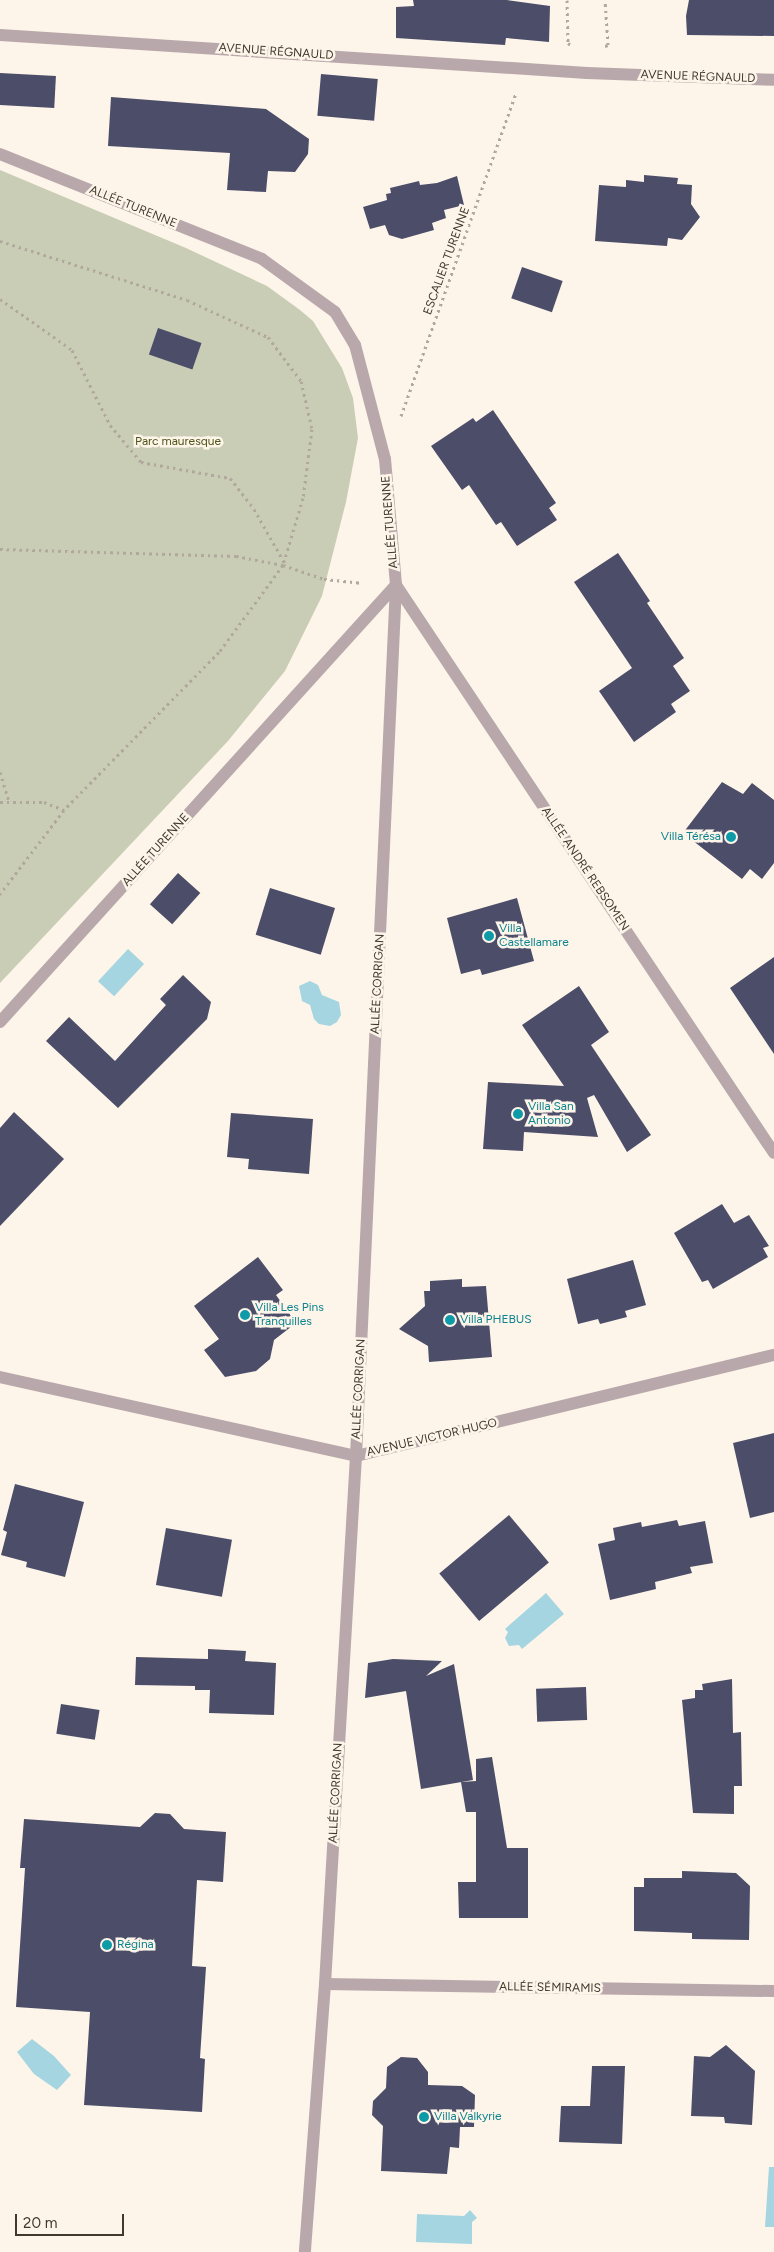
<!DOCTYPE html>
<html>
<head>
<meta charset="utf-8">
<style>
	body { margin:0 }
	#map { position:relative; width:774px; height:2252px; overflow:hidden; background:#fdf5e9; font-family:Figtree,sans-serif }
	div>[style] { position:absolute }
	.green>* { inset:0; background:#cacdb5 }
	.water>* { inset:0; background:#a5d5e0; transform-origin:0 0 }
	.building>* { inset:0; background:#4c4d69; transform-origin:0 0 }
	.path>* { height:3px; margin-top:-1.5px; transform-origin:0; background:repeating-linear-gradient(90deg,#b0a89c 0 2.5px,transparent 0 6.5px) }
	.minor>* { height:12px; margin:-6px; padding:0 6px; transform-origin:6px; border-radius:6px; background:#b9a8ab }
	.dots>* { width:14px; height:14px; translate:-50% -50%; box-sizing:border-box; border:2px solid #fdf5e9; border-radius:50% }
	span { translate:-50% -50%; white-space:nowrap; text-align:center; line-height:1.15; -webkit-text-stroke:5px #fdf5e9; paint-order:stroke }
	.street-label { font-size:12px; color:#41392d }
	.park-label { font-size:12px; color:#505417 }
	.culture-label { font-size:12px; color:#0d838f }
	.right { translate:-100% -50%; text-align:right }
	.left { translate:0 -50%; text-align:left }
	.scale { position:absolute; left:15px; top:2214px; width:109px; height:22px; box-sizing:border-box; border:2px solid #41392d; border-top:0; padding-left:6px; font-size:15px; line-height:18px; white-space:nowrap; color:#41392d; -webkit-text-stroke:4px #fdf5e9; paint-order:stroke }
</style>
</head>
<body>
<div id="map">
	<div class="green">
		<i style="clip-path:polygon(0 170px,186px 248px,267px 286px,300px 310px,313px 321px,342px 368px,353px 398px,358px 438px,346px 502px,322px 596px,285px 671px,228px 741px,0 983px)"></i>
	</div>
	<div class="water">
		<i style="left:128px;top:949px;width:22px;height:44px;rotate:43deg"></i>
		<i style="clip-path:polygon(310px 981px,318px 985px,322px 995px,339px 1002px,341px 1015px,337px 1022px,330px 1026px,319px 1024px,314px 1019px,310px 1005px,302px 1001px,299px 986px)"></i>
		<i style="clip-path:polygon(546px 1593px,564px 1614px,522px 1649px,519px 1645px,509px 1646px,505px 1638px,508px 1632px,505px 1629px)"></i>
		<i style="clip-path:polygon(32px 2039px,54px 2056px,71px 2075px,57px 2090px,34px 2074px,17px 2052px)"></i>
		<i style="clip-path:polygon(769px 2167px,774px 2167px,774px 2227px,765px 2227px)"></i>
		<i style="clip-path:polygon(470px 2210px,477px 2218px,472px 2222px,472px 2244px,416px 2242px,417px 2214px,464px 2216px)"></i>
	</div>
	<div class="building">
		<i style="clip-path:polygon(413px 0,507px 0,550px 6px,549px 42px,506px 38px,505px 45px,396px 38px,396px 7px,414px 6px)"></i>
		<i style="clip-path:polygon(689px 0,774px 0,774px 36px,687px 35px,686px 16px)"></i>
		<i style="left:0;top:73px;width:56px;height:32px;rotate:3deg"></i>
		<i style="left:321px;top:74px;width:57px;height:42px;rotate:5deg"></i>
		<i style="clip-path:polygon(111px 97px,266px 109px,309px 139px,308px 154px,295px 172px,268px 171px,266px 192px,227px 190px,230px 153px,108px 146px)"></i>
		<i style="clip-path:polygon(644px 175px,678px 178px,677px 184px,692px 185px,691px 204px,700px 217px,682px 240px,668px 238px,667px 246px,595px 241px,599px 185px,626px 187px,626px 180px,644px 182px)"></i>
		<i style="clip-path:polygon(457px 176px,464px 205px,444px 210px,446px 218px,432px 223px,434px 230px,402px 239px,389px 235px,385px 225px,370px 229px,363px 207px,387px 200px,386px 194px,391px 193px,390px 188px,419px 181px,420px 185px,437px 183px)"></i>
		<i style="left:522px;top:267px;width:43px;height:33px;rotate:19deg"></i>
		<i style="left:158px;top:328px;width:46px;height:28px;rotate:19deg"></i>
		<i style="clip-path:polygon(493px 410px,556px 503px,549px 508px,557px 520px,517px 546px,501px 522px,496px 525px,469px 485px,462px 490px,431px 446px,473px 418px,476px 422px)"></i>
		<i style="clip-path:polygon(618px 553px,650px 601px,647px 603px,684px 658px,673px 666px,690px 691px,671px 704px,676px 712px,634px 742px,599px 691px,632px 668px,574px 582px)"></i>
		<i style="clip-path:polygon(722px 782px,743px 794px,752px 783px,774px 800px,774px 863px,762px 879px,750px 869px,742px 879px,683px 833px)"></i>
		<i style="left:178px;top:873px;width:30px;height:42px;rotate:42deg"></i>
		<i style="left:270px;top:888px;width:68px;height:49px;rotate:17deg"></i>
		<i style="clip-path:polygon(517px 898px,534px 961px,482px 975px,480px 969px,461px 974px,447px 918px)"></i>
		<i style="clip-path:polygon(774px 957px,774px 1054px,730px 988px)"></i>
		<i style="clip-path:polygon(183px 975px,211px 1002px,207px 1019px,118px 1108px,46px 1041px,69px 1017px,115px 1061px,166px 1005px,160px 999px)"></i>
		<i style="clip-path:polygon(579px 986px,609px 1032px,591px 1045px,651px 1135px,627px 1152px,594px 1095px,587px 1098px,598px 1137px,524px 1132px,523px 1151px,483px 1149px,488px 1082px,564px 1086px,522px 1025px)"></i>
		<i style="clip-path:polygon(14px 1112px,64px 1159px,0 1226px,0 1128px)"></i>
		<i style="clip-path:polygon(231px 1113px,313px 1119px,309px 1174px,248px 1169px,249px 1159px,227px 1157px)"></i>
		<i style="clip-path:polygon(722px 1204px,734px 1223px,749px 1215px,769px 1246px,763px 1248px,768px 1257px,713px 1289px,708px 1280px,702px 1282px,674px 1233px)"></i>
		<i style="clip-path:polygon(258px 1257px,283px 1290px,276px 1295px,296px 1323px,274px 1340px,270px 1359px,256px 1371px,225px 1377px,204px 1350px,219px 1339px,194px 1306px)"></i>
		<i style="clip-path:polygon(633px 1260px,646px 1305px,625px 1311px,627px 1317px,600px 1324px,598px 1319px,578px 1324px,567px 1279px)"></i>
		<i style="clip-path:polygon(462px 1279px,462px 1287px,486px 1286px,492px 1357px,429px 1362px,428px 1346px,399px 1329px,425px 1306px,424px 1291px,430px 1291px,430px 1281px)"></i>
		<i style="clip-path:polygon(774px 1433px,774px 1512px,750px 1518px,733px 1443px)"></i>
		<i style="clip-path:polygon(15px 1484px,84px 1502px,65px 1577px,26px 1567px,27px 1562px,1px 1555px,7px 1532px,3px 1530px)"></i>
		<i style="left:509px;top:1515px;width:62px;height:91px;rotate:50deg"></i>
		<i style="clip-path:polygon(677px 1520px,679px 1526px,705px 1521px,713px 1563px,690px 1567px,692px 1573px,655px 1582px,656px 1589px,610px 1600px,598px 1544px,615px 1540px,613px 1528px,641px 1522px,642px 1527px)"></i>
		<i style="left:166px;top:1528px;width:67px;height:58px;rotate:10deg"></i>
		<i style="clip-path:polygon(208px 1649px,246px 1651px,245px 1661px,276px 1663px,274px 1715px,209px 1713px,210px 1690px,195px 1690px,195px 1686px,135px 1685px,136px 1657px,208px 1659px)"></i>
		<i style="clip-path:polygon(393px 1659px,442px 1661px,426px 1676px,454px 1664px,473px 1780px,421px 1789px,406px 1691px,365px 1698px,368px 1663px)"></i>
		<i style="clip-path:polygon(732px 1679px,733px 1733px,741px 1732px,742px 1786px,734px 1786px,734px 1814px,693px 1813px,682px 1700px,695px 1698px,695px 1690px,703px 1690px,702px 1684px)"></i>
		<i style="left:586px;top:1687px;width:33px;height:50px;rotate:88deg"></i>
		<i style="left:61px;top:1704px;width:39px;height:30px;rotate:9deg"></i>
		<i style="clip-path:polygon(492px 1757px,507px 1848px,528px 1848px,528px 1918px,459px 1918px,458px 1882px,476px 1882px,476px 1812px,466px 1812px,461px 1782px,476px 1781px,476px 1759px)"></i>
		<i style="clip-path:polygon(155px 1813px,170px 1814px,184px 1829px,226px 1832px,223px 1882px,197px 1880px,192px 1966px,206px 1967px,200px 2058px,205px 2059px,202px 2112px,84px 2105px,90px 2012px,16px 2007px,25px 1868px,20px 1868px,24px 1819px,140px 1827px)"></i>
		<i style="clip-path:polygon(682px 1871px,736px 1873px,750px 1886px,749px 1940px,692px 1939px,692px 1933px,634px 1931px,634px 1887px,644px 1887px,644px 1878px,682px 1878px)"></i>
		<i style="clip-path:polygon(726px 2045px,755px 2071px,752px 2125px,725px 2123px,724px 2117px,691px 2116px,694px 2056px,710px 2057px)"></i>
		<i style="clip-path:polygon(401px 2057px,417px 2058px,428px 2072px,428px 2085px,462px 2086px,475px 2095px,474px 2127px,460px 2127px,459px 2148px,450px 2147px,447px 2174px,381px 2171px,383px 2126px,372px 2115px,373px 2101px,386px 2088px,387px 2067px)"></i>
		<i style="clip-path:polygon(592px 2066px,625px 2066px,622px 2144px,559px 2142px,561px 2106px,590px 2106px)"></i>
	</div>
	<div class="path">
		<i style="left:567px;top:0;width:43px;rotate:88.7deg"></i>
		<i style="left:568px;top:43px;width:4px;rotate:34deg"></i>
		<i style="left:605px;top:46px;width:3px;rotate:-18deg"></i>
		<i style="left:608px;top:45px;width:45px;rotate:-93.8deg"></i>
		<i style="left:0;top:241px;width:196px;rotate:17.5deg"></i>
		<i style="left:187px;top:300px;width:89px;rotate:24.6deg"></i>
		<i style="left:268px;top:337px;width:55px;rotate:53.1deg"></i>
		<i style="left:301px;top:381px;width:49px;rotate:77.1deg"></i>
		<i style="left:312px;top:429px;width:70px;rotate:97.4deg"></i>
		<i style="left:303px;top:498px;width:70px;rotate:106.6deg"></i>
		<i style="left:283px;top:565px;width:108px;rotate:126.3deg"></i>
		<i style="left:219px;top:652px;width:221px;rotate:134.5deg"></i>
		<i style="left:64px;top:810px;width:106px;rotate:127.3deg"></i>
		<i style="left:0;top:299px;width:88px;rotate:35.3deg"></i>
		<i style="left:72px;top:350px;width:84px;rotate:63.1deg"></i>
		<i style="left:110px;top:425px;width:48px;rotate:50deg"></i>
		<i style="left:141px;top:462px;width:90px;rotate:10.2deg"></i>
		<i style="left:230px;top:478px;width:39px;rotate:52deg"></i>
		<i style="left:254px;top:509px;width:61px;rotate:60.5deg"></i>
		<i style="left:401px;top:416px;width:341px;rotate:-70.4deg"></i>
		<i style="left:0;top:549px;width:236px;rotate:1.7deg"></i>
		<i style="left:236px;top:556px;width:48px;rotate:10.8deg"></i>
		<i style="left:283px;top:565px;width:43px;rotate:18.9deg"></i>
		<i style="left:324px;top:579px;width:39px;rotate:6deg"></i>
		<i style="left:0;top:772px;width:31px;rotate:73deg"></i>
		<i style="left:0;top:802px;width:44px"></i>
		<i style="left:44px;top:802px;width:22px;rotate:22deg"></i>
	</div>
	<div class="minor">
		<i style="left:0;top:35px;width:588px;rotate:3.7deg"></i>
		<i style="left:587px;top:73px;width:187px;rotate:2.1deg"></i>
		<i style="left:0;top:154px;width:282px;rotate:21.8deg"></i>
		<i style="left:262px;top:259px;width:90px;rotate:36deg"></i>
		<i style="left:335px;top:312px;width:39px;rotate:59deg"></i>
		<i style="left:355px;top:345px;width:118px;rotate:75.3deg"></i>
		<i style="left:385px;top:459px;width:126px;rotate:85deg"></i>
		<i style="left:396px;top:585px;width:872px;rotate:92.63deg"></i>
		<i style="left:356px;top:1456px;width:529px;rotate:93.36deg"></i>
		<i style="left:325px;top:1984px;width:269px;rotate:94.3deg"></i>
		<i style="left:396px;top:585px;width:682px;rotate:56.36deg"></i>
		<i style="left:0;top:1022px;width:590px;rotate:-47.82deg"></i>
		<i style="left:0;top:1377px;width:365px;rotate:12.5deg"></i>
		<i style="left:356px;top:1456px;width:430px;rotate:-13.6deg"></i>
		<i style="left:325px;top:1984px;width:449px;rotate:0.9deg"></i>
	</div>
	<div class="dots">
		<i style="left:731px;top:837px;background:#0f9aa8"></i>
		<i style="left:489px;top:936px;background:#0f9aa8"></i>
		<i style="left:518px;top:1114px;background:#0f9aa8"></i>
		<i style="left:245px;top:1315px;background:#0f9aa8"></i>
		<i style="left:450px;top:1320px;background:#0f9aa8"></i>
		<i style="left:107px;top:1945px;background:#0f9aa8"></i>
		<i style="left:424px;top:2117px;background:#0f9aa8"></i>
	</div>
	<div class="street-label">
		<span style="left:276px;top:52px;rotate:4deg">AVENUE RÉGNAULD</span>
		<span style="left:698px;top:77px;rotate:2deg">AVENUE RÉGNAULD</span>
		<span style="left:133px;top:207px;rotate:22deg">ALLÉE TURENNE</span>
		<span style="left:447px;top:261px;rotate:-70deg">ESCALIER TURENNE</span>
		<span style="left:390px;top:522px;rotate:-95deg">ALLÉE TURENNE</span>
		<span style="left:156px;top:850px;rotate:-48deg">ALLÉE TURENNE</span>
		<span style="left:585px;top:869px;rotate:56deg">ALLÉE ANDRÉ REBSOMEN</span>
		<span style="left:378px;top:984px;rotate:-87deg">ALLÉE CORRIGAN</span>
		<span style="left:359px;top:1389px;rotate:-87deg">ALLÉE CORRIGAN</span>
		<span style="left:432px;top:1438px;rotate:-13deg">AVENUE VICTOR HUGO</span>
		<span style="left:336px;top:1793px;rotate:-87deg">ALLÉE CORRIGAN</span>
		<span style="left:550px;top:1988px;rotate:1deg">ALLÉE SÉMIRAMIS</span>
	</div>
	<div class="park-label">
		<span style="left:178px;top:442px">Parc mauresque</span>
	</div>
	<div class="culture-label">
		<span class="right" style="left:721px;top:837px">Villa Térésa</span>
		<span class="left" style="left:499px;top:936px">Villa<br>Castellamare</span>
		<span class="left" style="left:528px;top:1114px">Villa San<br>Antonio</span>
		<span class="left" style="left:255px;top:1315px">Villa Les Pins<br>Tranquilles</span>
		<span class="left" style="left:460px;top:1320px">Villa PHEBUS</span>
		<span class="left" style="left:117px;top:1945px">Régina</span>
		<span class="left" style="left:434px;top:2117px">Villa Valkyrie</span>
	</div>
	<div class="scale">20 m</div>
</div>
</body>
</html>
